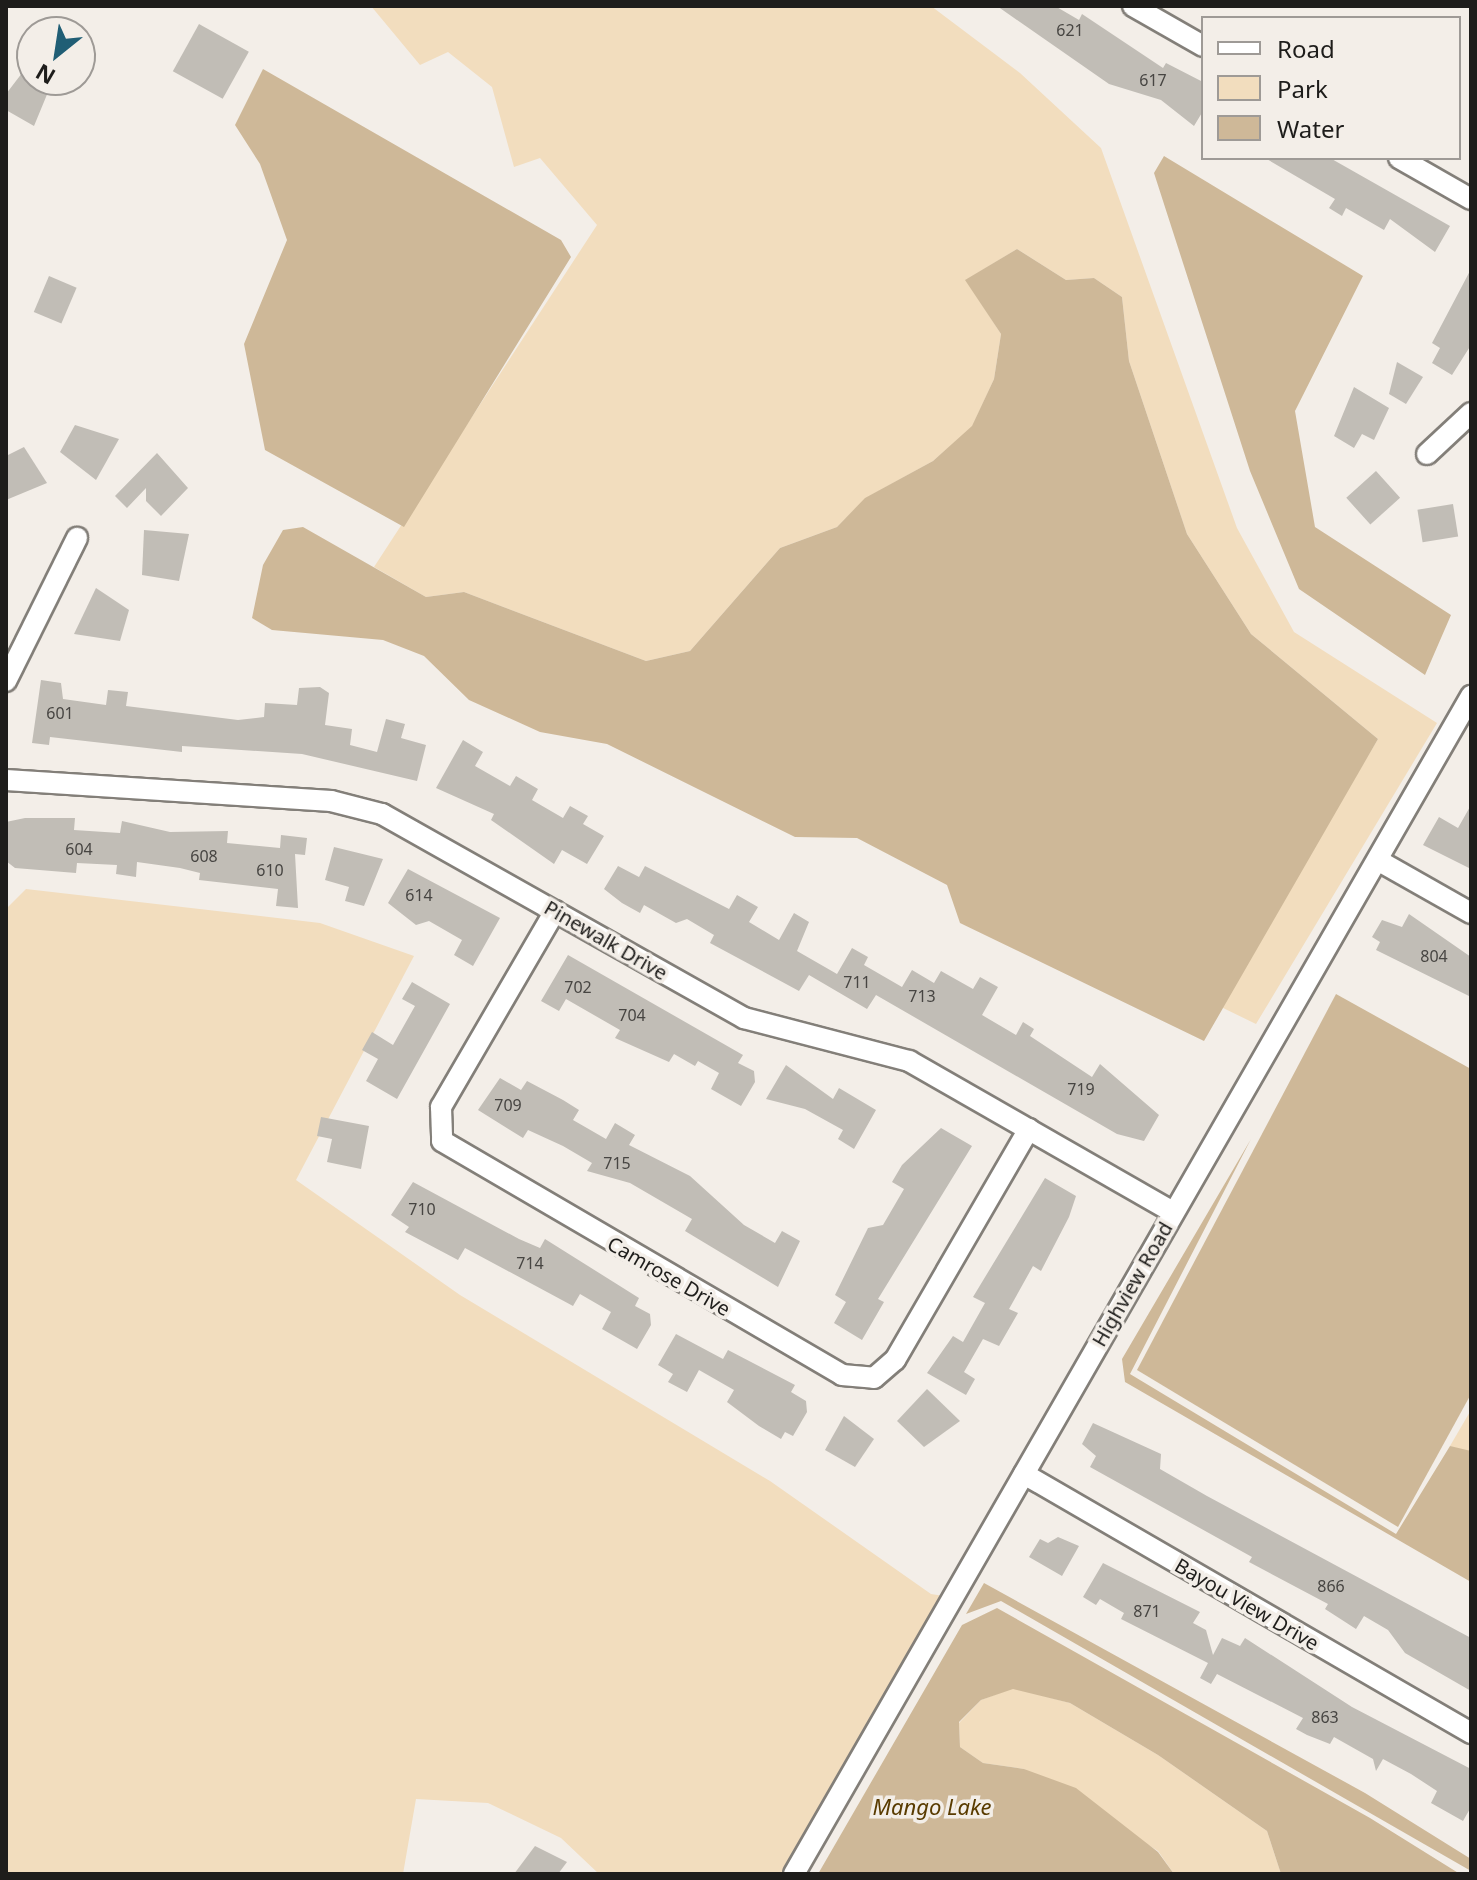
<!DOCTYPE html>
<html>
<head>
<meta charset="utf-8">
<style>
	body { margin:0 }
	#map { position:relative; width:1477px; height:1880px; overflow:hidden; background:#f3eee8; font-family:"Noto Sans",sans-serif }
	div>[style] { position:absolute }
	.green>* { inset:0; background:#f2ddbe }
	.water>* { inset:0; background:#ceb898 }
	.building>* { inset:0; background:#c1bdb6; transform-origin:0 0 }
	.roads { filter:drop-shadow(2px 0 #837f79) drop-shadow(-2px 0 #837f79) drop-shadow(0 2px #837f79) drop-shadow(0 -2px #837f79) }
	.minor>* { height:20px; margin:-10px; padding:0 10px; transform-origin:10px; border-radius:10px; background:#fff }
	span { translate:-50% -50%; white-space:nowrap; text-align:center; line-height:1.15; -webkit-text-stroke:7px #f3eee8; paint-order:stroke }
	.number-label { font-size:16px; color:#474542 }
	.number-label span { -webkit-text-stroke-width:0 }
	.street-label { font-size:20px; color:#1e1d1b }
	.water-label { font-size:22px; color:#593b00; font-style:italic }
	.frame { position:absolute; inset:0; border:8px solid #1e1d1b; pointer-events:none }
	.legend { position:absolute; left:1201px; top:16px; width:260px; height:144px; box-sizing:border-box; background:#f3eee8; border:2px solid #9e9a96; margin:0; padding:10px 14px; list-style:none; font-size:24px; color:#1e1d1b }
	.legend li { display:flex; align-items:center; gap:16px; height:40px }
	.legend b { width:40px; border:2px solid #9e9a96 }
	.north { position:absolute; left:16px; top:16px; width:80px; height:80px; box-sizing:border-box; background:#f3eee8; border:2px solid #9e9a96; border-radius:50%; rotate:210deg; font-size:22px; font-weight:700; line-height:32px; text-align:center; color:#1e1d1b }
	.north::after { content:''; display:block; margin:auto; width:28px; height:36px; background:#205e75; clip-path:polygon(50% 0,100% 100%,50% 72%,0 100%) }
</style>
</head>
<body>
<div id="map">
	<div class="green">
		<i style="clip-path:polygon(371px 6px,931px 6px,1020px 73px,1101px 148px,1237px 528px,1294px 632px,1437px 723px,1256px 1024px,1219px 1006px,1378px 739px,1251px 634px,1187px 534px,1129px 361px,1122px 297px,1094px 278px,1066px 280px,1017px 249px,966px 280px,1001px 334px,994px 379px,972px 427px,933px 461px,866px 498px,837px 527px,780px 548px,690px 651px,646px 661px,464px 592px,426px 597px,374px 567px,597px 225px,540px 158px,514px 167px,492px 87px,448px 52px,420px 65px)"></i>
		<i style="clip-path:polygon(26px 889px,320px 923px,414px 956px,296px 1180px,460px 1295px,770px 1481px,931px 1594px,944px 1596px,784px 1874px,599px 1874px,561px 1838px,488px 1803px,416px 1799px,403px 1874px,6px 1874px,6px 909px)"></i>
		<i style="clip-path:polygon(1471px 1410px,1471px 1451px,1465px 1455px,1450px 1446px)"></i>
		<i style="clip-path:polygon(1013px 1688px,1070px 1703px,1158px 1755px,1267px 1831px,1281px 1874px,1174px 1874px,1158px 1851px,1024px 1769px,983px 1763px,960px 1747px,959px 1723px,981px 1700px)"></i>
	</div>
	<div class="water">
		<i style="clip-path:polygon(263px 69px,561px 240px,571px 257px,404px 527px,265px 450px,244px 344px,287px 240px,260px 164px,235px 125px)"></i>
		<i style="clip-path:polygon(1164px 156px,1363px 276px,1295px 411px,1315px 527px,1451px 615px,1425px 675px,1299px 589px,1250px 471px,1154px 173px)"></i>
		<i style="clip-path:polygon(1017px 249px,1066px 280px,1094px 278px,1122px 297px,1129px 361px,1187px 534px,1251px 634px,1378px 739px,1204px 1041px,960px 923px,947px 885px,857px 838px,795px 837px,607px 744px,540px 732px,469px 700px,424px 656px,383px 640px,272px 630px,252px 618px,263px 565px,283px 530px,303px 527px,426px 597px,464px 592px,646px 661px,690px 651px,780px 548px,837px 527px,865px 498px,933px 461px,972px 426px,994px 379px,1001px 334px,965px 280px)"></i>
		<i style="clip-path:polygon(1336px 994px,1471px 1069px,1471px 1394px,1398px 1527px,1137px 1370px)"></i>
		<i style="clip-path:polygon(1251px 1139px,1130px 1374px,1396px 1534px,1450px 1446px,1471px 1451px,1471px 1582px,1125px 1382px,1122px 1359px)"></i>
		<i style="clip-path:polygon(984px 1583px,1365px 1793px,1471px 1859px,1471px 1871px,1001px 1601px,966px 1614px)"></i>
		<i style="clip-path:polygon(997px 1608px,1370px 1818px,1460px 1874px,1281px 1874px,1267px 1831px,1158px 1755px,1070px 1703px,1013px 1689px,981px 1700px,959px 1722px,960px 1747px,983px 1763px,1024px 1769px,1076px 1788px,1158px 1852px,1174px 1874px,818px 1874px,962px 1625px)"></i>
	</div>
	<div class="building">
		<i style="clip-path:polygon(997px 6px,1055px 6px,1079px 20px,1082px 14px,1163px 68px,1166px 63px,1203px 82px,1203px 111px,1194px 126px,1161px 100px,1109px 84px)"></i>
		<i style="left:199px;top:24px;width:57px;height:54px;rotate:29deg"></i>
		<i style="clip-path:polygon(32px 60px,32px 80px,53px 80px,34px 126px,6px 110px,6px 94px)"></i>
		<i style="clip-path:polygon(1265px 158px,1330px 158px,1450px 226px,1435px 252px,1390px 219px,1384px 230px,1346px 208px,1342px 216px,1329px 208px,1335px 199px)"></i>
		<i style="clip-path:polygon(1471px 269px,1471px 345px,1452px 375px,1432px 363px,1440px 348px,1432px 343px)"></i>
		<i style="left:49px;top:276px;width:30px;height:39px;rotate:23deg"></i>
		<i style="clip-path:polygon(1397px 362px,1423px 377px,1406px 404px,1389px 394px)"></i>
		<i style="clip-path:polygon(1354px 387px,1389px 408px,1374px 440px,1362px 434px,1354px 448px,1334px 436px)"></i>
		<i style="clip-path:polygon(75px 425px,119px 439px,96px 480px,60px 452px)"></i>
		<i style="clip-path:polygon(24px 447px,47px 483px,6px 500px,6px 456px)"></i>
		<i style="clip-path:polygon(157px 453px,188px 488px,161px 516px,146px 501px,146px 488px,127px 508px,115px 496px)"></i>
		<i style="left:1376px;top:471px;width:36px;height:40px;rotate:48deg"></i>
		<i style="left:1453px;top:504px;width:33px;height:36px;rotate:81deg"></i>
		<i style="clip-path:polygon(144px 530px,189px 534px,179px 581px,142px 575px)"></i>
		<i style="clip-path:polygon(96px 588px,129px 610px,120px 641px,74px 634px)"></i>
		<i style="clip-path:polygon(41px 680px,61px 683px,63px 699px,106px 705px,108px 690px,128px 692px,126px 706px,238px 720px,264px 717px,265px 703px,297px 705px,299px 688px,320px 687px,329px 693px,325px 725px,352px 729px,350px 745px,377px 752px,386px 719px,405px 724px,401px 738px,426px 745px,417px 781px,302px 754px,182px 746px,182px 752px,50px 737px,49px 745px,32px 743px)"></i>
		<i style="clip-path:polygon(463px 740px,483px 752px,475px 766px,510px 786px,516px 776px,538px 789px,532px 800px,563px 818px,570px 806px,588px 816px,583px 824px,604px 836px,587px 864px,562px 850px,554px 864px,491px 820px,494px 814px,436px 788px)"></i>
		<i style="clip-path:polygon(1471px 805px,1471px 869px,1423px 845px,1439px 817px,1458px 828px)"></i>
		<i style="clip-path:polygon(25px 818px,75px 818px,74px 830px,120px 833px,122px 821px,170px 832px,228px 831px,227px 843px,280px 848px,281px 835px,307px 838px,305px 855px,295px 854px,298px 908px,276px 906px,278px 889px,199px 880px,200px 873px,180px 868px,137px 862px,136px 877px,116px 874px,117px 865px,77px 863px,76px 873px,15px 868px,6px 861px,6px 822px)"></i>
		<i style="clip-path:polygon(334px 847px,383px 859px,364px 906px,345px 901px,349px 887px,325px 880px)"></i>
		<i style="clip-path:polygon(618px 866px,639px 877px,645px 866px,729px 909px,737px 895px,758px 907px,749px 922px,779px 940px,794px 913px,809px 922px,797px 951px,837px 974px,852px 948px,868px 957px,864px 965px,902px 987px,912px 970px,934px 983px,941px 971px,973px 989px,980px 977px,998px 987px,982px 1015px,1016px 1035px,1023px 1022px,1034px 1029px,1030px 1036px,1092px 1077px,1100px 1064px,1159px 1115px,1144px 1141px,1117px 1134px,876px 995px,867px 1009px,809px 975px,799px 991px,710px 943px,714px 935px,687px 919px,676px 923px,644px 905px,640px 913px,622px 903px,604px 889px)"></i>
		<i style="clip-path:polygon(408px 869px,500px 918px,473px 966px,454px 955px,462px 940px,429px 921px,416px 925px,388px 903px)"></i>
		<i style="clip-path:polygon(1409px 914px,1471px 957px,1471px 997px,1376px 950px,1380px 942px,1372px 937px,1382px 920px,1402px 927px)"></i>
		<i style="clip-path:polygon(568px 955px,743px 1055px,738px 1063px,754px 1071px,755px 1082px,741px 1106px,711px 1089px,719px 1073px,698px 1061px,695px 1066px,674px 1054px,669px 1062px,615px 1038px,620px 1030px,566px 999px,559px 1011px,541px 1001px)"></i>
		<i style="clip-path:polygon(412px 982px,450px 1004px,397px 1099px,366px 1081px,378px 1059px,362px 1050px,372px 1032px,393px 1045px,415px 1006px,402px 999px)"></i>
		<i style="clip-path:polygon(786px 1065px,833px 1099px,839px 1088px,876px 1110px,854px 1149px,838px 1139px,843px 1130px,805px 1109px,766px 1099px)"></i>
		<i style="clip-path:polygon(500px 1078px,521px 1090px,527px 1081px,563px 1100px,579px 1110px,573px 1120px,606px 1139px,615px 1123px,635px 1135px,629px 1145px,690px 1176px,744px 1225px,775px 1243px,782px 1231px,800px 1241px,778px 1287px,685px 1231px,692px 1219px,630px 1183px,587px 1171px,592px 1163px,563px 1146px,528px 1130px,523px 1138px,478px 1110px)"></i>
		<i style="clip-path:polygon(321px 1117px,369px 1126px,361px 1169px,327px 1162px,332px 1139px,317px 1136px)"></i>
		<i style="clip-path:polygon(941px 1128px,972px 1146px,878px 1299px,884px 1302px,862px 1340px,834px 1323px,846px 1302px,835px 1295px,868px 1228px,883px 1225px,904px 1189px,892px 1182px,902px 1165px)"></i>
		<i style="clip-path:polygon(1045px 1178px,1076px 1196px,1069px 1217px,1041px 1271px,1033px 1266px,1009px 1309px,1018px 1313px,999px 1346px,983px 1339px,964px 1372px,975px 1379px,966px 1395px,927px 1373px,953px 1336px,963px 1342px,985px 1303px,973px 1297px)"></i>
		<i style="clip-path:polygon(413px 1182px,519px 1239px,540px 1248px,545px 1239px,639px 1298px,635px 1306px,650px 1314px,651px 1325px,637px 1349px,602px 1329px,611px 1312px,580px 1294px,573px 1306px,465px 1248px,458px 1260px,405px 1232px,409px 1227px,391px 1215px)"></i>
		<i style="clip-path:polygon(676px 1334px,723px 1359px,728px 1350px,795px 1385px,791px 1392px,806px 1401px,807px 1412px,793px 1436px,785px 1432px,781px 1439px,759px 1426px,727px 1402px,734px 1390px,699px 1370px,687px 1392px,668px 1382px,673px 1374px,658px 1365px)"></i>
		<i style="clip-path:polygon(927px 1389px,960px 1421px,924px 1447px,897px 1421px)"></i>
		<i style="clip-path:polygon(844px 1416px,874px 1439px,855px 1467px,825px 1450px)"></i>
		<i style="clip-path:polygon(1093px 1423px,1161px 1454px,1160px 1469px,1207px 1496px,1471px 1638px,1471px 1691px,1405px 1653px,1388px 1630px,1364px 1616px,1356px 1629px,1325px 1609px,1328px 1604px,1249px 1562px,1252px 1557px,1090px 1467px,1096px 1456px,1082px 1444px)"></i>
		<i style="clip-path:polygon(1058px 1537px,1079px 1546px,1062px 1576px,1029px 1557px,1040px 1539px,1048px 1543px)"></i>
		<i style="clip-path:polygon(1103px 1563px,1200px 1612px,1193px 1623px,1206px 1630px,1213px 1655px,1222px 1638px,1240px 1646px,1245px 1638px,1352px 1707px,1471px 1769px,1471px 1807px,1463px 1821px,1431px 1803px,1437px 1791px,1411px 1774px,1383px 1759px,1376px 1771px,1373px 1759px,1334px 1737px,1330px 1744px,1307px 1735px,1296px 1729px,1303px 1718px,1217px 1674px,1211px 1684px,1200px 1678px,1208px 1663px,1121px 1619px,1124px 1613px,1100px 1599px,1096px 1605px,1083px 1597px)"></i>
		<i style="clip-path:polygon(535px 1846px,567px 1862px,558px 1874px,514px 1874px)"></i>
	</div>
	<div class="roads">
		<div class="minor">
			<i style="left:1133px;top:6px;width:81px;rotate:29.7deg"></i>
			<i style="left:1399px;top:158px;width:83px;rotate:29.7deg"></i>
			<i style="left:1427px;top:454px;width:60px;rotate:-43deg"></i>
			<i style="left:6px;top:681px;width:160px;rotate:-63.6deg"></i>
			<i style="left:6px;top:780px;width:326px;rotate:3.7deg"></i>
			<i style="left:331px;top:801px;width:53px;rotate:14.3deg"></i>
			<i style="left:382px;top:814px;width:416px;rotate:29.4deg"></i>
			<i style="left:744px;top:1018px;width:171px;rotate:14.6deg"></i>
			<i style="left:909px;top:1061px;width:304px;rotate:29.8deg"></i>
			<i style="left:1379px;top:861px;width:106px;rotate:29.5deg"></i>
			<i style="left:555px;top:911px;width:227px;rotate:120.2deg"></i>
			<i style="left:441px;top:1107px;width:34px;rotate:88deg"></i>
			<i style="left:442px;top:1141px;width:463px;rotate:30.3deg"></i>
			<i style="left:842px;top:1375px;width:32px;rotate:5deg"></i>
			<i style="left:874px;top:1378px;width:28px;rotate:-41deg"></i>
			<i style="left:895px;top:1360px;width:267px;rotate:-59.9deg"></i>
			<i style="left:1024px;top:1474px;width:517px;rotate:30.09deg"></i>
			<i style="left:794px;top:1874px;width:1359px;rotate:-60.11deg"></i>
		</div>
	</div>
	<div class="number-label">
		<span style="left:1070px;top:30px">621</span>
		<span style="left:1153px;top:80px">617</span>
		<span style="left:60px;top:713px">601</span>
		<span style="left:79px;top:849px">604</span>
		<span style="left:204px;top:856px">608</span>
		<span style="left:270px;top:870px">610</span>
		<span style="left:419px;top:895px">614</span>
		<span style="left:1434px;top:956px">804</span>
		<span style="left:857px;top:982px">711</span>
		<span style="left:578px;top:987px">702</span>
		<span style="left:922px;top:996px">713</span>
		<span style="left:632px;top:1015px">704</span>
		<span style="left:1081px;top:1089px">719</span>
		<span style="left:508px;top:1105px">709</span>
		<span style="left:617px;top:1163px">715</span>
		<span style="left:422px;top:1209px">710</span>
		<span style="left:530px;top:1263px">714</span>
		<span style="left:1331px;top:1586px">866</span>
		<span style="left:1147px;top:1611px">871</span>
		<span style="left:1325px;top:1717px">863</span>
	</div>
	<div class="street-label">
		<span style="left:606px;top:940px;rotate:30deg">Pinewalk Drive</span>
		<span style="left:669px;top:1276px;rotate:30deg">Camrose Drive</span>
		<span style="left:1132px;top:1284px;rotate:-60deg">Highview Road</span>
		<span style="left:1247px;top:1604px;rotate:30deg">Bayou View Drive</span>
	</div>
	<div class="water-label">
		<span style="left:932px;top:1807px">Mango Lake</span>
	</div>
	<div class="frame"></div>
	<ul class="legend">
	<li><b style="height:10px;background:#fff"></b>Road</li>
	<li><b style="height:22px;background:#f2ddbe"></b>Park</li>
	<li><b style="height:22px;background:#ceb898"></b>Water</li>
	</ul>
	<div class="north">N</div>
</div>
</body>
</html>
